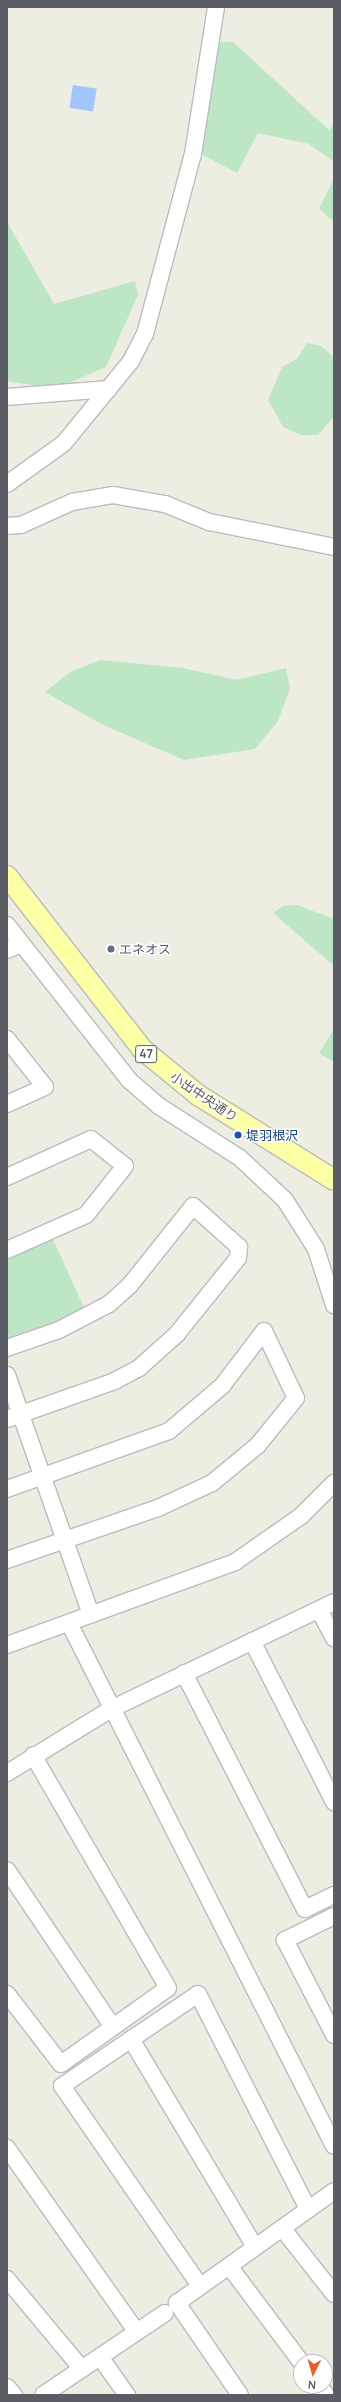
<!DOCTYPE html>
<html>
<head>
<meta charset="utf-8">
<style>
	body { margin:0 }
	#map { position:relative; width:341px; height:2402px; overflow:hidden; background:#eeede2; font-family:Manrope,"Noto Sans JP",sans-serif }
	div>[style] { position:absolute }
	.green>* { inset:0; background:#bde6c5 }
	.water>* { inset:0; background:#a0c5ff; transform-origin:0 0 }
	.roads { filter:drop-shadow(1px 0 #babbc1) drop-shadow(-1px 0 #babbc1) drop-shadow(0 1px #babbc1) drop-shadow(0 -1px #babbc1) }
	.minor>* { height:16px; margin:-8px; padding:0 8px; transform-origin:8px; border-radius:8px; background:#fff }
	.major>* { height:20px; margin:-10px; padding:0 10px; transform-origin:10px; border-radius:10px; background:#fdffa5 }
	.dots>* { width:11px; height:11px; translate:-50% -50%; box-sizing:border-box; border:2px solid #fff; border-radius:50% }
	span { translate:-50% -50%; white-space:nowrap; text-align:center; line-height:1.15; -webkit-text-stroke:3px #fff; paint-order:stroke }
	.shield-label span { padding:1px 3px; background:#fff; border:1px solid; border-radius:3px; -webkit-text-stroke-width:0 }
	.shield-label { font-size:12px; color:#5a5d63; font-weight:700 }
	.service-label { font-size:13px; color:#4e5e75 }
	.left { translate:0 -50%; text-align:left }
	.street-label { font-size:13px; color:#5a5d63 }
	.transit-label { font-size:13px; color:#164399 }
	.frame { position:absolute; inset:0; border:8px solid #5a5d63; pointer-events:none }
	.north { position:absolute; left:293px; top:2354px; width:40px; height:40px; box-sizing:border-box; background:#fff; border:1px solid #bdbec1; border-radius:50%; rotate:185deg; font-size:11px; font-weight:700; line-height:16px; text-align:center; color:#5a5d63 }
	.north::after { content:''; display:block; margin:auto; width:14px; height:18px; background:#ec5c29; clip-path:polygon(50% 0,100% 100%,50% 72%,0 100%) }
</style>
</head>
<body>
<div id="map">
	<div class="green">
		<i style="clip-path:polygon(218px 42px,233px 42px,329px 130px,334px 125px,334px 162px,309px 144px,258px 133px,237px 173px,201px 154px)"></i>
		<i style="clip-path:polygon(334px 179px,334px 222px,319px 209px)"></i>
		<i style="clip-path:polygon(7px 222px,54px 304px,135px 281px,138px 295px,106px 367px,55px 389px,7px 381px)"></i>
		<i style="clip-path:polygon(307px 343px,321px 346px,334px 357px,334px 417px,318px 435px,301px 435px,283px 427px,268px 400px,282px 367px,297px 359px)"></i>
		<i style="clip-path:polygon(100px 660px,183px 668px,237px 680px,286px 668px,290px 688px,278px 721px,255px 749px,184px 760px,101px 724px,45px 692px,70px 672px)"></i>
		<i style="clip-path:polygon(297px 905px,334px 919px,334px 966px,273px 913px,283px 906px)"></i>
		<i style="clip-path:polygon(334px 1029px,334px 1062px,319px 1053px)"></i>
		<i style="clip-path:polygon(52px 1237px,85px 1310px,7px 1341px,7px 1258px)"></i>
	</div>
	<div class="water">
		<i style="left:73px;top:85px;width:24px;height:23px;rotate:9deg"></i>
	</div>
	<div class="roads">
		<div class="minor">
			<i style="left:7px;top:397px;width:102px;rotate:-4.5deg"></i>
			<i style="left:7px;top:484px;width:70px;rotate:-35.7deg"></i>
			<i style="left:64px;top:443px;width:106px;rotate:-50.7deg"></i>
			<i style="left:131px;top:361px;width:30px;rotate:-63deg"></i>
			<i style="left:145px;top:334px;width:186px;rotate:-75.1deg"></i>
			<i style="left:193px;top:154px;width:149px;rotate:-81.1deg"></i>
			<i style="left:7px;top:526px;width:14px;rotate:-4deg"></i>
			<i style="left:21px;top:525px;width:56px;rotate:-24.3deg"></i>
			<i style="left:72px;top:502px;width:42px;rotate:-9.7deg"></i>
			<i style="left:113px;top:495px;width:53px;rotate:9.8deg"></i>
			<i style="left:165px;top:504px;width:48px;rotate:22.2deg"></i>
			<i style="left:209px;top:522px;width:127px;rotate:11.3deg"></i>
			<i style="left:7px;top:925px;width:197px;rotate:51.8deg"></i>
			<i style="left:129px;top:1080px;width:40px;rotate:41deg"></i>
			<i style="left:159px;top:1106px;width:96px;rotate:32.7deg"></i>
			<i style="left:240px;top:1158px;width:62px;rotate:43deg"></i>
			<i style="left:285px;top:1200px;width:58px;rotate:57.7deg"></i>
			<i style="left:316px;top:1249px;width:59px;rotate:72.2deg"></i>
			<i style="left:7px;top:950px;width:15px;rotate:-23deg"></i>
			<i style="left:7px;top:1039px;width:61px;rotate:51.6deg"></i>
			<i style="left:45px;top:1087px;width:42px;rotate:155.9deg"></i>
			<i style="left:7px;top:1177px;width:92px;rotate:-24.3deg"></i>
			<i style="left:91px;top:1139px;width:43px;rotate:38.5deg"></i>
			<i style="left:125px;top:1166px;width:63px;rotate:128.5deg"></i>
			<i style="left:86px;top:1215px;width:86px;rotate:156.1deg"></i>
			<i style="left:7px;top:1348px;width:55px;rotate:-19.1deg"></i>
			<i style="left:59px;top:1330px;width:56px;rotate:-27.5deg"></i>
			<i style="left:109px;top:1304px;width:28px;rotate:-42deg"></i>
			<i style="left:130px;top:1285px;width:101px;rotate:-51.4deg"></i>
			<i style="left:193px;top:1206px;width:62px;rotate:41.7deg"></i>
			<i style="left:239px;top:1247px;width:11px;rotate:95deg"></i>
			<i style="left:238px;top:1258px;width:97px;rotate:128.8deg"></i>
			<i style="left:177px;top:1334px;width:51px;rotate:138.2deg"></i>
			<i style="left:139px;top:1368px;width:27px;rotate:152deg"></i>
			<i style="left:115px;top:1381px;width:114px;rotate:160.6deg"></i>
			<i style="left:7px;top:1375px;width:254px;rotate:70.7deg"></i>
			<i style="left:7px;top:1489px;width:172px;rotate:-19.7deg"></i>
			<i style="left:169px;top:1431px;width:70px;rotate:-40.3deg"></i>
			<i style="left:222px;top:1386px;width:69px;rotate:-52.6deg"></i>
			<i style="left:264px;top:1331px;width:74px;rotate:64.5deg"></i>
			<i style="left:296px;top:1398px;width:60px;rotate:129deg"></i>
			<i style="left:258px;top:1445px;width:60px;rotate:140.4deg"></i>
			<i style="left:212px;top:1483px;width:60px;rotate:155.2deg"></i>
			<i style="left:158px;top:1508px;width:160px;rotate:161deg"></i>
			<i style="left:319px;top:1610px;width:32px;rotate:62deg"></i>
			<i style="left:69px;top:1623px;width:586px;rotate:63.13deg"></i>
			<i style="left:252px;top:1641px;width:181px;rotate:63deg"></i>
			<i style="left:7px;top:1645px;width:243px;rotate:-20deg"></i>
			<i style="left:235px;top:1562px;width:80px;rotate:-34.9deg"></i>
			<i style="left:301px;top:1516px;width:47px;rotate:-45deg"></i>
			<i style="left:184px;top:1673px;width:265px;rotate:62.9deg"></i>
			<i style="left:305px;top:1909px;width:32px;rotate:-26deg"></i>
			<i style="left:7px;top:1773px;width:122px;rotate:-31.6deg"></i>
			<i style="left:111px;top:1709px;width:247px;rotate:-25.6deg"></i>
			<i style="left:7px;top:1870px;width:189px;rotate:56deg"></i>
			<i style="left:334px;top:1916px;width:55px;rotate:153.9deg"></i>
			<i style="left:285px;top:1940px;width:107px;rotate:62.7deg"></i>
			<i style="left:7px;top:1994px;width:88px;rotate:52.4deg"></i>
			<i style="left:61px;top:2064px;width:131px;rotate:-35.4deg"></i>
			<i style="left:168px;top:1988px;width:269px;rotate:-120.1deg"></i>
			<i style="left:131px;top:2039px;width:242px;rotate:59.2deg"></i>
			<i style="left:7px;top:2148px;width:225px;rotate:54.8deg"></i>
			<i style="left:282px;top:2228px;width:84px;rotate:51.8deg"></i>
			<i style="left:229px;top:2266px;width:120px;rotate:53.1deg"></i>
			<i style="left:7px;top:2279px;width:117px;rotate:50.2deg"></i>
			<i style="left:200px;top:2286px;width:243px;rotate:-124.6deg"></i>
			<i style="left:62px;top:2086px;width:164px;rotate:-34.1deg"></i>
			<i style="left:198px;top:1994px;width:242px;rotate:62.9deg"></i>
			<i style="left:100px;top:2357px;width:47px;rotate:54.6deg"></i>
			<i style="left:320px;top:2386px;width:11px;rotate:56deg"></i>
			<i style="left:7px;top:2387px;width:11px;rotate:49deg"></i>
			<i style="left:43px;top:2395px;width:147px;rotate:-33.9deg"></i>
			<i style="left:240px;top:2395px;width:112px;rotate:-124.4deg"></i>
			<i style="left:177px;top:2303px;width:193px;rotate:-35.5deg"></i>
		</div>
		<div class="major">
			<i style="left:7px;top:876px;width:219px;rotate:52deg"></i>
			<i style="left:142px;top:1049px;width:72px;rotate:39.4deg"></i>
			<i style="left:198px;top:1095px;width:160px;rotate:32deg"></i>
		</div>
	</div>
	<div class="dots">
		<i style="left:111px;top:949px;background:#5c6f8a"></i>
		<i style="left:238px;top:1135px;background:#1a4fb4"></i>
	</div>
	<div class="shield-label">
		<span style="left:146px;top:1054px">47</span>
	</div>
	<div class="service-label">
		<span class="left" style="left:119px;top:949px">エネオス</span>
	</div>
	<div class="street-label">
		<span style="left:204px;top:1097px;rotate:34deg">小出中央通り</span>
	</div>
	<div class="transit-label">
		<span class="left" style="left:246px;top:1135px">堤羽根沢</span>
	</div>
	<div class="frame"></div>
	<div class="north">N</div>
</div>
</body>
</html>
